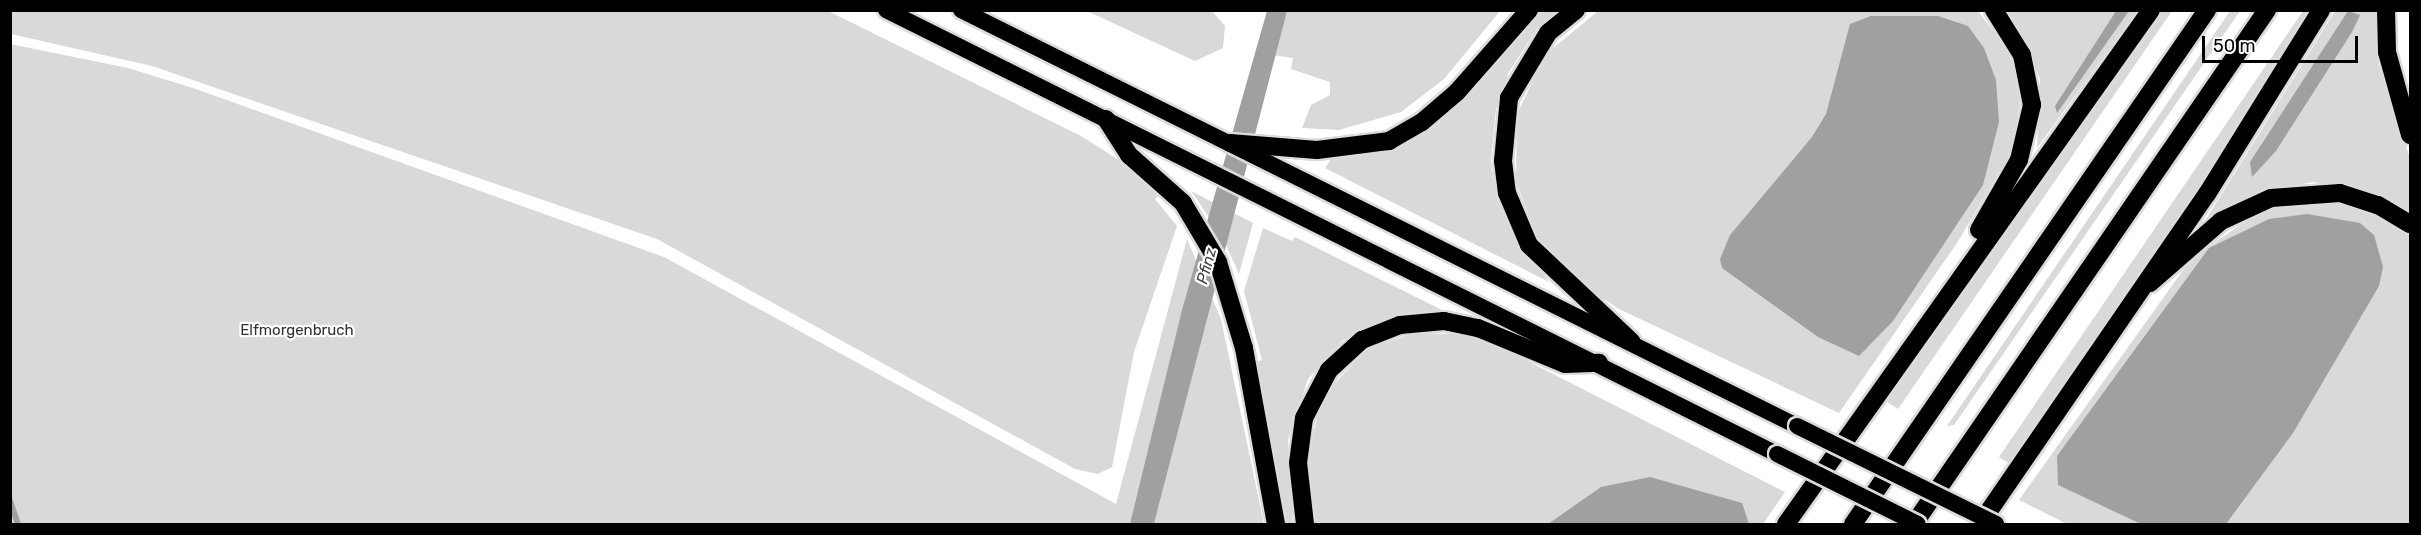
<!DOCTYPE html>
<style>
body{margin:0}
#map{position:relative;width:2421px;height:535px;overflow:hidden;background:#fff;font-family:Rubik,sans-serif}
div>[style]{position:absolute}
.green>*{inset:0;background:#d9d9d9}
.water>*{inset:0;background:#a0a0a0}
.stream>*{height:6px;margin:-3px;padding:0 3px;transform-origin:3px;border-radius:3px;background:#a0a0a0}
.roads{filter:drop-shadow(2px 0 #dbdbdb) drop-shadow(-2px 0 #dbdbdb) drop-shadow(0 2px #dbdbdb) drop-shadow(0 -2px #dbdbdb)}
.trunk>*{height:16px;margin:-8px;padding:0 8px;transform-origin:8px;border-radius:8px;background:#000}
.motorway>*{height:18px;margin:-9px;padding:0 9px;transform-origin:9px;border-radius:9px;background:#000}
.bridges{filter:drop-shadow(2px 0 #dbdbdb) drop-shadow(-2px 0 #dbdbdb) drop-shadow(0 2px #dbdbdb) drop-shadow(0 -2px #dbdbdb)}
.trunk-bridge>*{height:16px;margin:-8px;padding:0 8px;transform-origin:8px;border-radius:8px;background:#000}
span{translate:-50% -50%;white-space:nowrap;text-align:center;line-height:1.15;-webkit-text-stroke:4.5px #fff;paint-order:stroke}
.park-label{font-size:15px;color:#303030}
.water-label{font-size:16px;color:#414141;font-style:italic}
.frame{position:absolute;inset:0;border:12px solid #000;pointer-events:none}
.scale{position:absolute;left:2202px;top:36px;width:156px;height:27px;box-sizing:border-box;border:3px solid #000;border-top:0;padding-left:8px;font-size:18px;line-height:21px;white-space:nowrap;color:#000;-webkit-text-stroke:4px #fff;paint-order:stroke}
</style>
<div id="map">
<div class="green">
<div style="clip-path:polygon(10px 11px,828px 11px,1081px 136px,1125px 164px,1159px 195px,1155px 199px,1177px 226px,1134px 352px,1112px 467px,1098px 474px,1075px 469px,657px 239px,152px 66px,11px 34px)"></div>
<div style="clip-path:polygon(1087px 11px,1212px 11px,1225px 26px,1223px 48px,1195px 61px)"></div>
<div style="clip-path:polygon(1287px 11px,1500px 11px,1444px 79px,1401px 112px,1339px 130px,1302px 128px,1311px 105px,1330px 95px,1330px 82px,1291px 69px,1293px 58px,1272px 55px)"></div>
<div style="clip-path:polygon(1542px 11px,1557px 11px,1538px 27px,1509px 72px,1496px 109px,1491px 161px,1497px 198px,1512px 232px,1549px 282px,1325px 168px,1331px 159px,1388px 151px,1439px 123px)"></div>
<div style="clip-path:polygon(1598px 11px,1978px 11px,2005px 46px,2017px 74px,2020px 105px,2009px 155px,1957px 243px,1839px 413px,1619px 309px,1578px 282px,1537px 236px,1516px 182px,1517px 114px,1546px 54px)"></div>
<div style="clip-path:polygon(2007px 11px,2137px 11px,2037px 148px,2040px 79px,2025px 39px)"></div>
<div style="clip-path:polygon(2161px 11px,2172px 11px,1898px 409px,1881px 398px)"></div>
<div style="clip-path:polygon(2230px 11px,2240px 11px,1954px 425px,1947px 426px)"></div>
<div style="clip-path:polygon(2303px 11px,2309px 11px,2204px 181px,2012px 465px,1999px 457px)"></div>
<div style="clip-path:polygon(2335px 11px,2375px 11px,2378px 64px,2410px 158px,2410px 212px,2370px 191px,2313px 182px,2254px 194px,2205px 221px)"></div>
<div style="clip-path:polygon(10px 44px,128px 68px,196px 89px,664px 257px,1116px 504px,1187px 239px,1221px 319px,1264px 524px,11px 524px)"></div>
<div style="clip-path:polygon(1191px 191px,1253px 223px,1239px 274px,1222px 236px)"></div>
<div style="clip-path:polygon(2333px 202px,2376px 215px,2410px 235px,2410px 524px,2067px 524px,2019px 500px,2191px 259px,2256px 214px,2292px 203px)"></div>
<div style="clip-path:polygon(1263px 228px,1292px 241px,1295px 237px,1446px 312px,1399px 315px,1362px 328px,1342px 341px,1308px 379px,1288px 440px,1293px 524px,1286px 524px,1256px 362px,1262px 360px,1244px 291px)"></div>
<div style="clip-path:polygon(1414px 333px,1459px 334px,1500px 347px,1785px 492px,1763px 524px,1314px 524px,1307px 460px,1322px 397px,1367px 349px)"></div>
</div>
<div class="water">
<div style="clip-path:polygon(1267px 11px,1287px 11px,1158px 508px,1154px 524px,1130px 524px,1182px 310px)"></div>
<div style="clip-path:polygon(2116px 11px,2129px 11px,2057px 113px,2055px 106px)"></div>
<div style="clip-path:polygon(2348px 11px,2360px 15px,2352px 32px,2276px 151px,2252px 177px,2250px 162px)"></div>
<div style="clip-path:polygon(1871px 16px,1938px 16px,1968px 26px,1984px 48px,1996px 80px,1999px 122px,1983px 185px,1893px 321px,1859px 356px,1818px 337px,1722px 268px,1720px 259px,1730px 235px,1812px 137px,1826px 114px,1850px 24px)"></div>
<div style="clip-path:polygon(2307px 214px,2360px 223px,2374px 235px,2383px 267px,2379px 286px,2293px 433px,2226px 524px,2141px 524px,2058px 485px,2057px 456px,2209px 248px,2269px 219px)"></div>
<div style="clip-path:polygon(1650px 477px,1742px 503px,1749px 524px,1548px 524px,1601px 487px)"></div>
</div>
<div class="stream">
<div style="left:10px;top:501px;width:24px;rotate:71deg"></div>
</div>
<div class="roads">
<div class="trunk">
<div style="left:886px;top:10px;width:995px;rotate:26.49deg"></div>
<div style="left:961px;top:10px;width:934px;rotate:26.46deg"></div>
</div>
<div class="motorway">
<div style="left:1576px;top:10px;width:36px;rotate:141deg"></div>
<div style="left:1548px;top:33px;width:76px;rotate:121deg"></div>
<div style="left:1509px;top:98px;width:63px;rotate:95.4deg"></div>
<div style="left:1503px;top:161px;width:32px;rotate:83deg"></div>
<div style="left:1507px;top:193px;width:56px;rotate:67.1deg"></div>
<div style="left:1529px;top:245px;width:141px;rotate:43.3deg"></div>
<div style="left:2386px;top:10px;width:42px;rotate:88.6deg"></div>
<div style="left:2387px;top:52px;width:86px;rotate:74.5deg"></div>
<div style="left:1106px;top:119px;width:43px;rotate:57.4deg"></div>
<div style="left:1129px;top:155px;width:72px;rotate:41.6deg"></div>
<div style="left:1183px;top:203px;width:69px;rotate:59.3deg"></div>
<div style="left:1218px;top:262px;width:90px;rotate:73.2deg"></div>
<div style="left:1244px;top:348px;width:179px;rotate:79.7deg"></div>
<div style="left:1230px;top:143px;width:87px;rotate:4.6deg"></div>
<div style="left:1317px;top:150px;width:73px;rotate:-7.1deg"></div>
<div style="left:1389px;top:141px;width:38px;rotate:-30deg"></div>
<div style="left:1422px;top:122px;width:46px;rotate:-40.6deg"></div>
<div style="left:1457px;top:92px;width:109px;rotate:-48.7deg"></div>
<div style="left:1979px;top:230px;width:81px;rotate:-60.3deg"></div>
<div style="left:2019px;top:160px;width:57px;rotate:-76.7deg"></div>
<div style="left:2032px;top:105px;width:51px;rotate:-101.3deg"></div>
<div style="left:2022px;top:55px;width:53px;rotate:-121.9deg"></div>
<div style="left:2150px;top:283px;width:94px;rotate:-41.1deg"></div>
<div style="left:2221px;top:221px;width:55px;rotate:-24.7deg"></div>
<div style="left:2271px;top:198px;width:69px;rotate:-4.1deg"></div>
<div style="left:2340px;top:193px;width:40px;rotate:18deg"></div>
<div style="left:2378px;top:205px;width:37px;rotate:31deg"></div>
<div style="left:1305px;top:524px;width:61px;rotate:-96.5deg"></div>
<div style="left:1298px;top:463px;width:45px;rotate:-82.4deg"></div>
<div style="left:1304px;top:418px;width:54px;rotate:-62.5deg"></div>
<div style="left:1329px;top:370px;width:45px;rotate:-42.3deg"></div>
<div style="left:1362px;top:340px;width:41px;rotate:-21.5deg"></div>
<div style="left:1400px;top:325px;width:44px;rotate:-5.2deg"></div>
<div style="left:1444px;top:321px;width:35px;rotate:12deg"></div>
<div style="left:1478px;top:328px;width:94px;rotate:22.5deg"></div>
<div style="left:1565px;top:364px;width:34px;rotate:-2deg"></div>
<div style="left:1786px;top:524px;width:630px;rotate:-54.62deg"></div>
<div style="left:1853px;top:524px;width:624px;rotate:-55.44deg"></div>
<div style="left:1914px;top:524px;width:624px;rotate:-55.52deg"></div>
<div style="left:1980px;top:524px;width:401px;rotate:-55.5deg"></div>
<div style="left:2207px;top:194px;width:216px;rotate:-58.2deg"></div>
</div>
</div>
<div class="bridges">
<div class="trunk-bridge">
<div style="left:1797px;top:426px;width:222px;rotate:26.2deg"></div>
<div style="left:1777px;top:454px;width:157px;rotate:26.4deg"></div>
</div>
</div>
<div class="park-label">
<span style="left:297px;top:331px">Elfmorgenbruch</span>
</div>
<div class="water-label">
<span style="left:1207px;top:266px;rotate:-75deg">Pfinz</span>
</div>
<div class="frame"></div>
<div class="scale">50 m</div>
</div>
